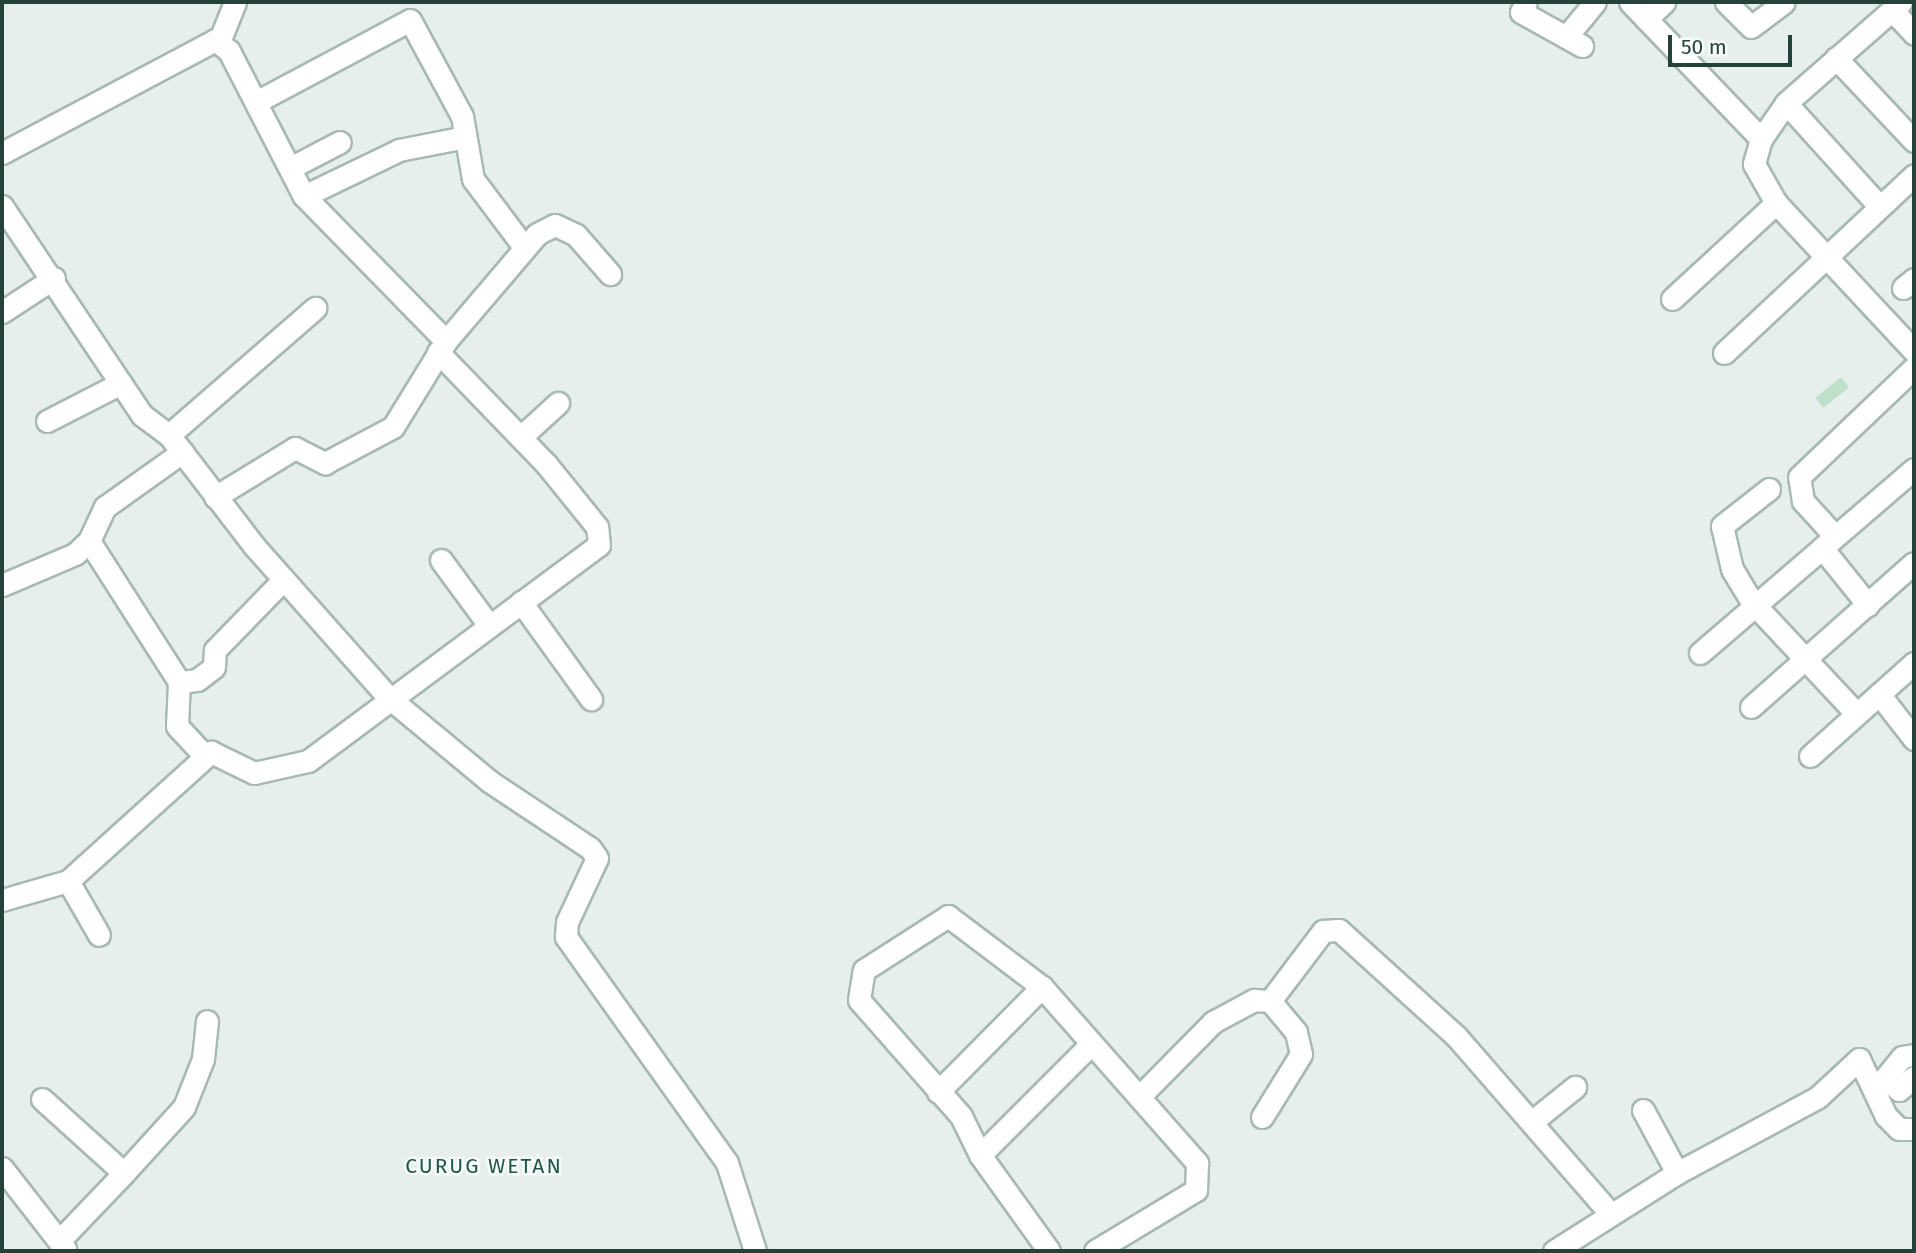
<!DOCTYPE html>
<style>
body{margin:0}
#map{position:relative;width:1916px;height:1253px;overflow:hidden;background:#e6efeb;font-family:"Fira Sans",sans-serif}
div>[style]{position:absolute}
.green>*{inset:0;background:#bfe0c8;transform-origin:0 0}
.roads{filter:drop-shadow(2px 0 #a8b8b2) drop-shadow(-2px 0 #a8b8b2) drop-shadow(0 2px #a8b8b2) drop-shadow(0 -2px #a8b8b2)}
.minor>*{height:21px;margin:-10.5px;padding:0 10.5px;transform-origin:10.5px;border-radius:10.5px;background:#fff}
span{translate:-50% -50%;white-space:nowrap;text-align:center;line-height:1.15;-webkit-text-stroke:5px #f7fbf9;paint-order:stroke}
.quarter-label{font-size:21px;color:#1f5548;letter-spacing:2px}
.frame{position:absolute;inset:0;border:4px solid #24423a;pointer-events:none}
.scale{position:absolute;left:1668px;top:35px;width:124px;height:32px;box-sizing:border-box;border:4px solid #24423a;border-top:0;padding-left:9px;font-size:21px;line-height:24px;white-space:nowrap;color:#24423a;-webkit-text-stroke:5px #f7fbf9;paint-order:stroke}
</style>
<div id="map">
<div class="green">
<div style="left:1841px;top:377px;width:13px;height:33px;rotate:51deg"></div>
</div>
<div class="roads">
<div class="minor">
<div style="left:1526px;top:2px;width:11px;rotate:117deg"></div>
<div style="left:1521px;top:12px;width:70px;rotate:29.1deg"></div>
<div style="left:1630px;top:2px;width:190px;rotate:46.3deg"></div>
<div style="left:1761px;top:139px;width:26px;rotate:106deg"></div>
<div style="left:1754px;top:164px;width:45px;rotate:60.6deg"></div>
<div style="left:1776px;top:203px;width:202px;rotate:47deg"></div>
<div style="left:1726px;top:2px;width:35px;rotate:45deg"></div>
<div style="left:1751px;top:27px;width:41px;rotate:-37.1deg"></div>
<div style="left:1892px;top:10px;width:33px;rotate:47deg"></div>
<div style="left:1646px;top:19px;width:25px;rotate:-43deg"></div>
<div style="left:1566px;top:37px;width:45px;rotate:-50.4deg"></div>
<div style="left:219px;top:42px;width:43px;rotate:-68.2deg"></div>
<div style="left:1836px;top:58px;width:114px;rotate:46.8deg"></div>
<div style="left:256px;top:102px;width:174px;rotate:-28deg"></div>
<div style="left:410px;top:20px;width:109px;rotate:61.6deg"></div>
<div style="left:462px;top:116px;width:64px;rotate:80.1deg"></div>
<div style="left:473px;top:179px;width:85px;rotate:53.1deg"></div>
<div style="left:1786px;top:103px;width:139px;rotate:47.9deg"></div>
<div style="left:1761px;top:139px;width:44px;rotate:-55.2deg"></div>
<div style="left:1786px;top:103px;width:153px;rotate:-41.3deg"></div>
<div style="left:2px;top:153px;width:241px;rotate:-27.9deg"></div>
<div style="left:215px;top:40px;width:18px;rotate:38deg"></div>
<div style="left:229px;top:51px;width:163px;rotate:62.7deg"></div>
<div style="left:304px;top:196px;width:203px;rotate:45.6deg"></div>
<div style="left:290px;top:168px;width:56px;rotate:-27.5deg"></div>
<div style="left:304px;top:196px;width:106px;rotate:-25.8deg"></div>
<div style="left:399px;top:150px;width:67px;rotate:-11.1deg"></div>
<div style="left:2px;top:206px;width:252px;rotate:56.2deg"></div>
<div style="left:142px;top:415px;width:34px;rotate:37deg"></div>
<div style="left:169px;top:435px;width:141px;rotate:52.5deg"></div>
<div style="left:255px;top:547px;width:200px;rotate:48.4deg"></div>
<div style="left:388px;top:697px;width:131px;rotate:39.7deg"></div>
<div style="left:489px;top:781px;width:121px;rotate:33.6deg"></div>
<div style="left:590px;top:848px;width:12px;rotate:55deg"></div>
<div style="left:597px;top:858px;width:71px;rotate:115.1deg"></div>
<div style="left:567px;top:922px;width:15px;rotate:94deg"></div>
<div style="left:566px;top:937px;width:277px;rotate:54.5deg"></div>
<div style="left:727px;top:1163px;width:92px;rotate:72.3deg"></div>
<div style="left:1903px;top:288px;width:14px;rotate:-39deg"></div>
<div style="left:1672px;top:299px;width:142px;rotate:-42.7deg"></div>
<div style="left:2px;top:312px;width:62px;rotate:-33.2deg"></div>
<div style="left:1724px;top:353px;width:260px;rotate:-43.1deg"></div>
<div style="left:47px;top:421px;width:83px;rotate:-27.2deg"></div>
<div style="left:169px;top:435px;width:194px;rotate:-41deg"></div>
<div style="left:522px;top:436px;width:49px;rotate:-42.5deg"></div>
<div style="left:1769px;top:489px;width:60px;rotate:141.8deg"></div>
<div style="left:1722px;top:526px;width:44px;rotate:76.9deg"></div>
<div style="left:1732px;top:569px;width:39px;rotate:59deg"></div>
<div style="left:1752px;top:602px;width:152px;rotate:46.9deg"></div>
<div style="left:215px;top:497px;width:94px;rotate:-31.5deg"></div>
<div style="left:295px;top:448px;width:34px;rotate:27deg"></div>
<div style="left:325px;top:463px;width:77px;rotate:-27.9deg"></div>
<div style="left:393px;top:427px;width:101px;rotate:-58.4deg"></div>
<div style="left:446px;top:341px;width:140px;rotate:-49.6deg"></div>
<div style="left:537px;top:234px;width:20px;rotate:-27deg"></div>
<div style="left:555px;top:225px;width:23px;rotate:25deg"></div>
<div style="left:576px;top:235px;width:52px;rotate:48.9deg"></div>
<div style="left:1833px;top:534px;width:45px;rotate:-132.3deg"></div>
<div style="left:1803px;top:501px;width:24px;rotate:-99deg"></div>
<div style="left:1799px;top:477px;width:158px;rotate:-43.5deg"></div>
<div style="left:89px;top:541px;width:167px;rotate:57.4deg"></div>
<div style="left:179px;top:682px;width:44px;rotate:92.6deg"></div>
<div style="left:177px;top:726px;width:40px;rotate:47deg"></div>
<div style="left:441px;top:560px;width:79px;rotate:53.7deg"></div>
<div style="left:2px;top:585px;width:79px;rotate:-23deg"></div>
<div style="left:75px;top:554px;width:19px;rotate:-43deg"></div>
<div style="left:89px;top:541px;width:38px;rotate:-65deg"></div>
<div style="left:105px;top:507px;width:95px;rotate:-35.5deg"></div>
<div style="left:521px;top:602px;width:120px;rotate:54.2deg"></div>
<div style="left:1868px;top:605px;width:73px;rotate:-128.9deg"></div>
<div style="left:1822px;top:548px;width:121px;rotate:-40.7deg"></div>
<div style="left:1700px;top:653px;width:161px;rotate:-40.7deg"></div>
<div style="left:179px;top:682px;width:18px;rotate:-6deg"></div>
<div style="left:197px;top:680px;width:21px;rotate:-37deg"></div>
<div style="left:214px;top:667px;width:17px;rotate:-87deg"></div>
<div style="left:215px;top:650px;width:98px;rotate:-45.8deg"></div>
<div style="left:1879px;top:694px;width:57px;rotate:52.1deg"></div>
<div style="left:1751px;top:707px;width:217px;rotate:-41.5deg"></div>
<div style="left:1810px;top:756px;width:140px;rotate:-41.8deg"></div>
<div style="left:68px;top:881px;width:62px;rotate:60.1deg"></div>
<div style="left:2px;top:900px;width:69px;rotate:-16.1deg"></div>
<div style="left:68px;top:881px;width:193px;rotate:-42.1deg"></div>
<div style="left:211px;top:752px;width:48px;rotate:26deg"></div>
<div style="left:254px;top:773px;width:55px;rotate:-12.5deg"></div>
<div style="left:308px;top:761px;width:362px;rotate:-36.6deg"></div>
<div style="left:599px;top:545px;width:18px;rotate:-96deg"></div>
<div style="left:597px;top:527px;width:80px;rotate:-128.9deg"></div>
<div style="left:547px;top:465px;width:157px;rotate:-134deg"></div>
<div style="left:1914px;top:1055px;width:12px;rotate:171deg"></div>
<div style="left:1902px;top:1057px;width:27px;rotate:129deg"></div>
<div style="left:1885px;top:1078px;width:18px;rotate:41deg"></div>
<div style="left:1899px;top:1090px;width:20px;rotate:-41deg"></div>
<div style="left:938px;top:1092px;width:148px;rotate:-45.3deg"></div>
<div style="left:1142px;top:1094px;width:101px;rotate:-45.4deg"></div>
<div style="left:1213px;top:1022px;width:47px;rotate:-28.2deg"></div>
<div style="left:1254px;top:1000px;width:16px;rotate:4deg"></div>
<div style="left:1270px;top:1001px;width:88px;rotate:-52.9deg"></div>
<div style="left:1323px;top:931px;width:16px;rotate:-4deg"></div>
<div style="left:1339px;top:930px;width:158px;rotate:42.2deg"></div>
<div style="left:1456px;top:1036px;width:236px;rotate:49deg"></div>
<div style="left:42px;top:1099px;width:110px;rotate:42.1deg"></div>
<div style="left:124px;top:1173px;width:91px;rotate:133.7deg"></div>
<div style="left:1643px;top:1110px;width:72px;rotate:61.6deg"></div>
<div style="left:1262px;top:1117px;width:74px;rotate:-58.2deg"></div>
<div style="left:1301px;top:1054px;width:23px;rotate:-103deg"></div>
<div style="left:1296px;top:1032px;width:40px;rotate:-130deg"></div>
<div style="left:1534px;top:1120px;width:53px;rotate:-38.8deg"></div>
<div style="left:980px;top:1155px;width:157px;rotate:-45deg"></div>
<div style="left:2px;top:1168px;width:103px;rotate:52.1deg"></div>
<div style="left:124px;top:1173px;width:89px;rotate:-47.7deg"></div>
<div style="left:184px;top:1107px;width:52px;rotate:-68.4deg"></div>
<div style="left:203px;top:1059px;width:38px;rotate:-84deg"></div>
<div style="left:1049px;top:1251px;width:118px;rotate:-125.7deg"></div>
<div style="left:980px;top:1155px;width:43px;rotate:-116deg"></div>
<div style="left:961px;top:1116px;width:154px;rotate:-131.3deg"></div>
<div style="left:859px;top:1000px;width:30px;rotate:-81deg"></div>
<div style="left:864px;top:970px;width:100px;rotate:-32.7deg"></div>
<div style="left:948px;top:916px;width:118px;rotate:37.1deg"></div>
<div style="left:1042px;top:987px;width:235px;rotate:48.6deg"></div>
<div style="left:1197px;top:1163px;width:27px;rotate:92deg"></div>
<div style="left:1196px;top:1190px;width:118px;rotate:148.9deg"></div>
<div style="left:1554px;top:1251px;width:146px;rotate:-32.4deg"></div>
<div style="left:1677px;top:1173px;width:160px;rotate:-28.3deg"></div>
<div style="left:1818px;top:1097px;width:56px;rotate:-42.8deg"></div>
<div style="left:1859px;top:1059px;width:63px;rotate:64.7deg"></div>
<div style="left:1886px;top:1116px;width:18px;rotate:45deg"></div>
<div style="left:1899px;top:1129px;width:15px"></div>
</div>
</div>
<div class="quarter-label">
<span style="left:484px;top:1166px">CURUG WETAN</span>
</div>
<div class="frame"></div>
<div class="scale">50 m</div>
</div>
